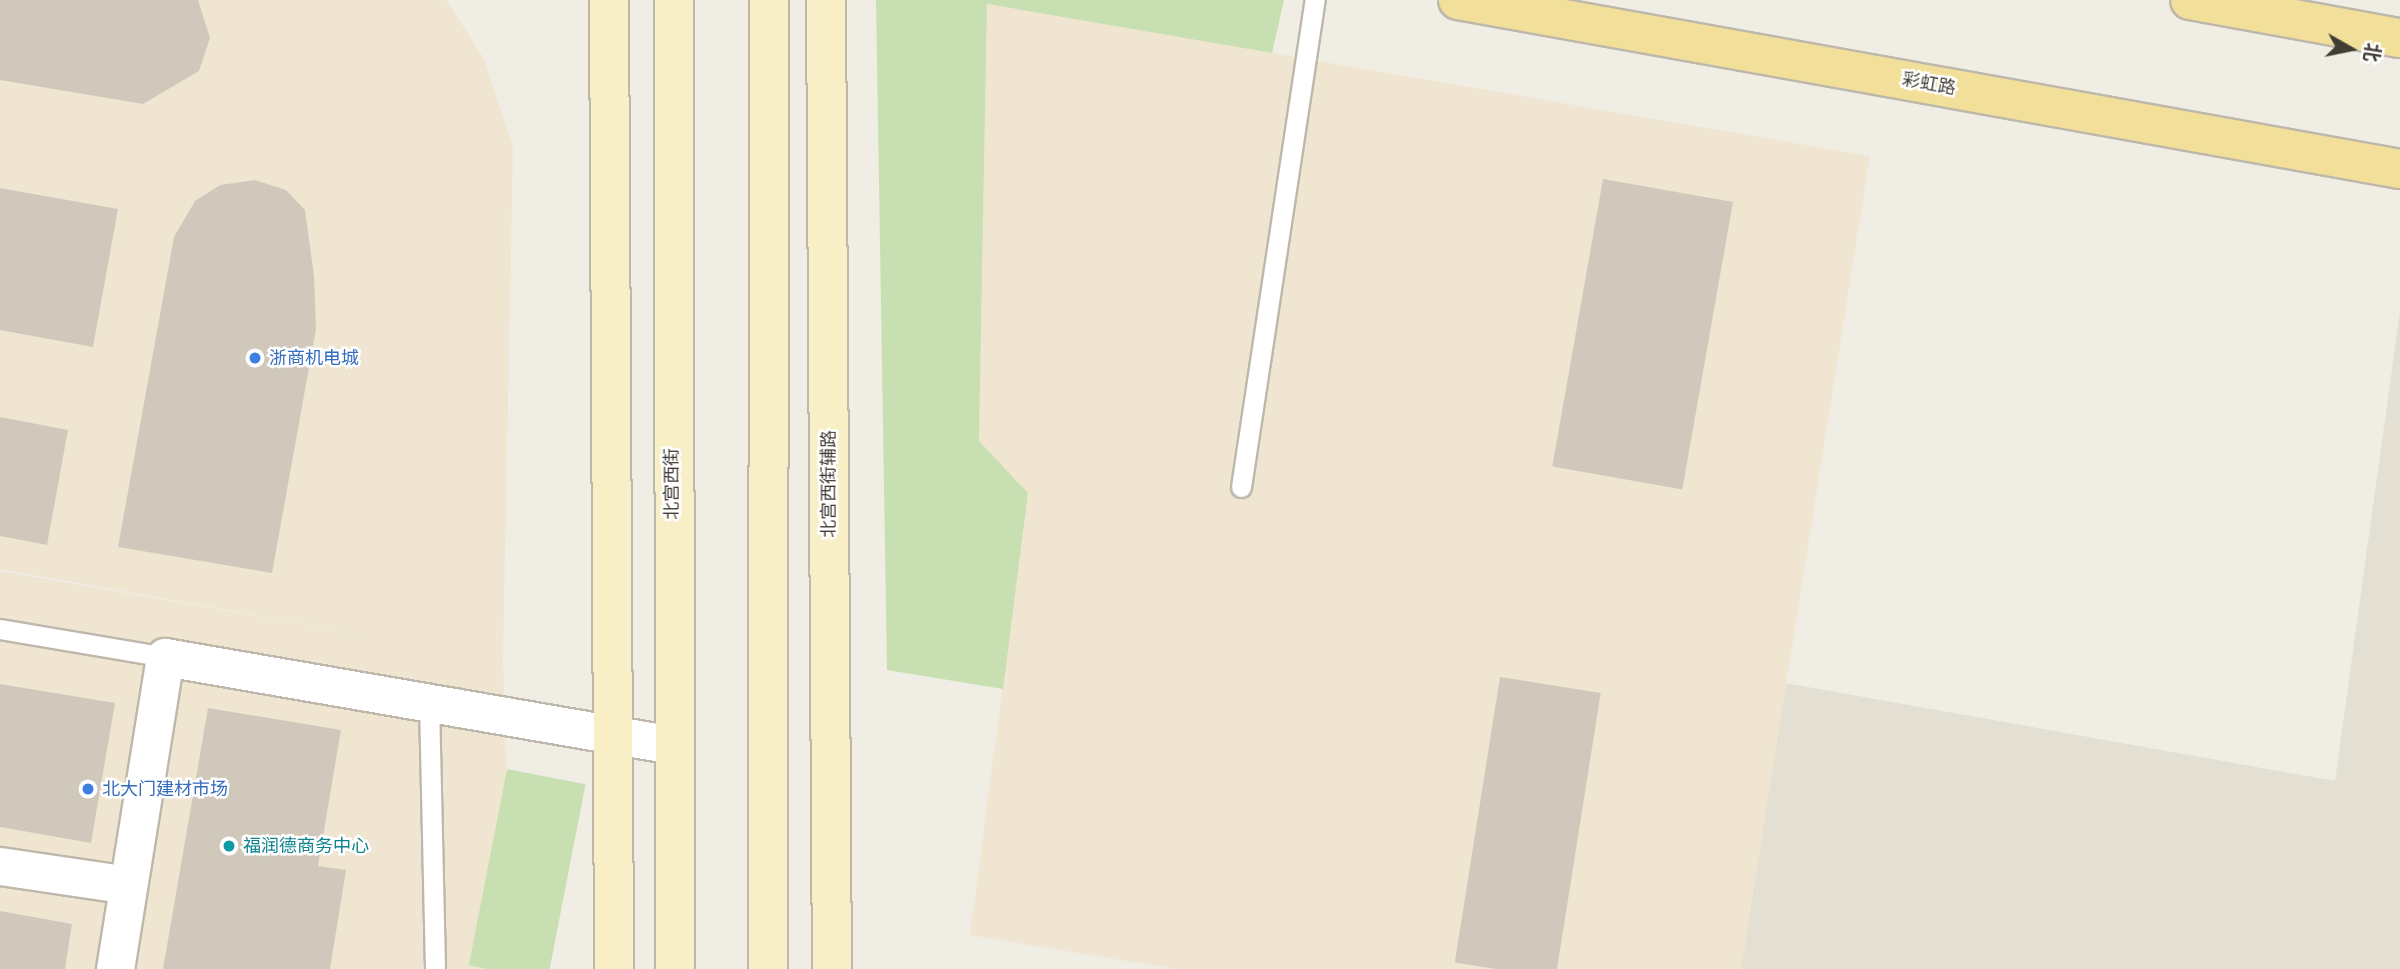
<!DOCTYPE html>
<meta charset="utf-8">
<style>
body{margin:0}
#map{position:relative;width:2400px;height:969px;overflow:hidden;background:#f0ede4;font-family:"Fira Sans","Noto Sans SC",sans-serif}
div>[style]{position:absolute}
.residential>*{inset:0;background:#e3dfd3}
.commercial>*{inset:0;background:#f0e5d1}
.green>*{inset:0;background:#c8e0b1;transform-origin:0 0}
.building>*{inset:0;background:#d0c9bb;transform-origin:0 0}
.roads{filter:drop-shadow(2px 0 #bdb8ab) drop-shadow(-2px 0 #bdb8ab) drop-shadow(0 2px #bdb8ab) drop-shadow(0 -2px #bdb8ab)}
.lane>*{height:19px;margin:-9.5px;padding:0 9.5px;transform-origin:9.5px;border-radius:9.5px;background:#fff}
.street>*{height:37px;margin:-18.5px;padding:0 18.5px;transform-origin:18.5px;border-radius:18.5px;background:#fff}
.secondary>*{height:38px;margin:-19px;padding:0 19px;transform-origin:19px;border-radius:19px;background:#f8efc6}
.primary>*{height:38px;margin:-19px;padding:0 19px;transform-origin:19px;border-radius:19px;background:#f2df9a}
.dots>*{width:19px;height:19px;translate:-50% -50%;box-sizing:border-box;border:4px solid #fff;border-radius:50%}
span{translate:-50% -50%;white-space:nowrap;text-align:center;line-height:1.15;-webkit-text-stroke:5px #fff;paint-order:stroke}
.street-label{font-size:18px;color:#413d35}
.shop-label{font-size:18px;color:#366cbe}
.left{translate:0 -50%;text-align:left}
.culture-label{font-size:18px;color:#0d838f}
.north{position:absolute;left:2316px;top:14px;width:70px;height:70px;-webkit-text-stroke:5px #fff;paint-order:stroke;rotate:99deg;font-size:19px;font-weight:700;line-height:28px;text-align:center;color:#413d35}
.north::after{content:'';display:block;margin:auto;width:24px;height:32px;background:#413d35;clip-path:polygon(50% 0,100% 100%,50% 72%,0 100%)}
</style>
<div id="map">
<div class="residential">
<div style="clip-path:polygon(2400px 311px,2400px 969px,1741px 969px,1785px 683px,2335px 781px)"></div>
</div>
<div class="commercial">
<div style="clip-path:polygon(0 0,446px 0,483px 57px,513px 147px,503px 659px,512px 969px,0 969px,0 571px,395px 640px,0 569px)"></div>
<div style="clip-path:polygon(987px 4px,1870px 156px,1741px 969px,1175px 969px,970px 935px,1028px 493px,979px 442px)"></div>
</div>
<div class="green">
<div style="clip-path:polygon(876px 0,1284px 0,1272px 53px,987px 4px,979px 441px,1028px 493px,1003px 689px,887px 670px)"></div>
<div style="left:507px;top:769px;width:80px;height:200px;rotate:11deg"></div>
</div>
<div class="building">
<div style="clip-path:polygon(0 0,198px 0,210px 38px,199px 71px,143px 104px,0 80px)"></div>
<div style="left:1603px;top:179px;width:132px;height:292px;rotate:10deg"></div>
<div style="clip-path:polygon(255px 180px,286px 190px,305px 210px,314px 276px,316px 329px,272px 573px,118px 547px,174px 237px,195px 201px,220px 185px)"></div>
<div style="clip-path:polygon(0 188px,118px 209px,93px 347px,0 330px)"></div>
<div style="clip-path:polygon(0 417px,68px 430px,47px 545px,0 536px)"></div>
<div style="left:1500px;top:677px;width:102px;height:289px;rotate:9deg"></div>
<div style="clip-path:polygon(0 684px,115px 703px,91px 843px,0 827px)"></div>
<div style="clip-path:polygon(208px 708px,341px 730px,318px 866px,346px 870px,330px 969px,163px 969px)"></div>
<div style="clip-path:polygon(0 911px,72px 924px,65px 969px,0 969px)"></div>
</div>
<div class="roads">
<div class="lane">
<div style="left:1241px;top:487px;width:493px;rotate:-81.4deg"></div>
<div style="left:0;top:629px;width:167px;rotate:9.6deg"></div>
<div style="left:429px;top:703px;width:266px;rotate:88.7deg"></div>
</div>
<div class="street">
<div style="left:0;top:866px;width:129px;rotate:8.4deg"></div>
<div style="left:115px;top:969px;width:316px;rotate:-80.9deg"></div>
<div style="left:165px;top:657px;width:516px;rotate:9.83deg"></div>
</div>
<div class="secondary">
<div style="left:609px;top:0;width:969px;rotate:89.7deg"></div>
<div style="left:674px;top:0;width:969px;rotate:89.94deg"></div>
<div style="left:826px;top:0;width:969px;rotate:89.65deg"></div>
<div style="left:768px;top:969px;width:969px;rotate:-89.94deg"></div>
</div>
<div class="primary">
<div style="left:1458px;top:0;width:957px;rotate:10.17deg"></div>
<div style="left:2190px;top:0;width:213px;rotate:10.3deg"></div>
</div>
</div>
<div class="dots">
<div style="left:255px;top:358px;background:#3f7fe0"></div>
<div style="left:88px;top:789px;background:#3f7fe0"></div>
<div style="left:229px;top:846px;background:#0f9aa8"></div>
</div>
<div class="street-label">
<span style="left:1929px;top:84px;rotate:10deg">彩虹路</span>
<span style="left:672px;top:484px;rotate:-90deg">北宫西街</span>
<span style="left:829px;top:484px;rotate:-90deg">北宫西街辅路</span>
</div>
<div class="shop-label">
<span class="left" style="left:269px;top:358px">浙商机电城</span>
<span class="left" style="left:102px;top:789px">北大门建材市场</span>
</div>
<div class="culture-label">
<span class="left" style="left:243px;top:846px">福润德商务中心</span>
</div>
<div class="north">北</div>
</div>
